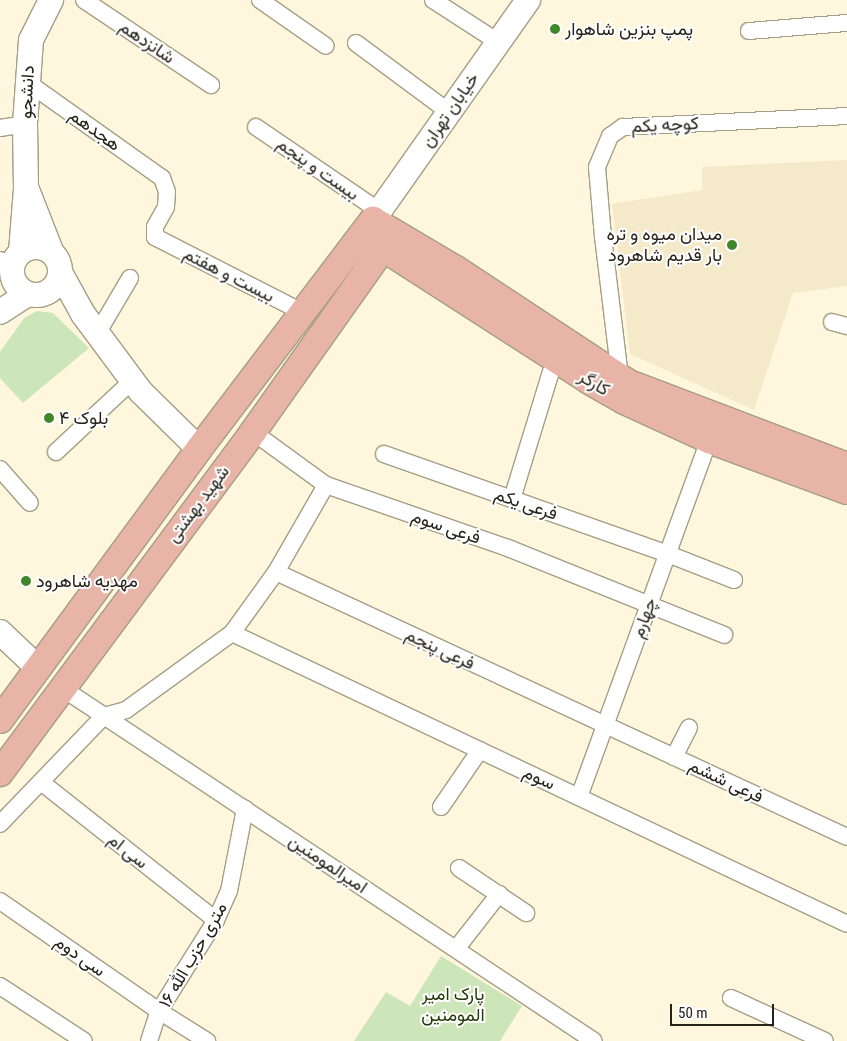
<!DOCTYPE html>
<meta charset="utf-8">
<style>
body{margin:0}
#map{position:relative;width:847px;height:1041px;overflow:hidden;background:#fff7dd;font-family:"Roboto Condensed",Vazirmatn,sans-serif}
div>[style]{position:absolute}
.built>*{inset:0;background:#f4e9c8}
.green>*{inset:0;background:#cce5b9}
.roads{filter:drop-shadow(1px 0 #a59e86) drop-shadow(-1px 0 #a59e86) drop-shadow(0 1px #a59e86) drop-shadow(0 -1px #a59e86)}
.street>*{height:16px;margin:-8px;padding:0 8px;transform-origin:8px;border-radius:8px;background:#fff}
.secondary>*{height:24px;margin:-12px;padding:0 12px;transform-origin:12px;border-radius:12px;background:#fff}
.secondary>.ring{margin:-12px;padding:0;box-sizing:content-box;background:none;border:24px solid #fff;border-radius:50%}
.primary>*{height:26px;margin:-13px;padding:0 13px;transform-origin:13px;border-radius:13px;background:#e7b4a7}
.dots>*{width:14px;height:14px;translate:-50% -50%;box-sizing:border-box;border:2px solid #fff;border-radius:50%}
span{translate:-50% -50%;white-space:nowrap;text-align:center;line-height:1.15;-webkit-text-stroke:4px #fff;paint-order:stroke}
.poi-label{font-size:18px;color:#252218}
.left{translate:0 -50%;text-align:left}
.right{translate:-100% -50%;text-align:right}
.street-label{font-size:18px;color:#252218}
.park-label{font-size:18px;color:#233a08}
.scale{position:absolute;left:670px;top:1004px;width:104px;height:22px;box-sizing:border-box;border:2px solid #252218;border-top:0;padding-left:6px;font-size:15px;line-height:18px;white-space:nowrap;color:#252218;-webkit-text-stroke:4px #fff;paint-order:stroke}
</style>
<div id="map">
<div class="built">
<div style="clip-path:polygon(847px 160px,847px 286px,793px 293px,754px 410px,630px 354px,612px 204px,702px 190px,702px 167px)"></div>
</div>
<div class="green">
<div style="clip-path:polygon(37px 311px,53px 313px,89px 348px,23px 403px,0 378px,0 352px,24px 318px)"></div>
<div style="clip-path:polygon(441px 956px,522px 1006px,500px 1041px,354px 1041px,386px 992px,410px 1006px)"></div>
</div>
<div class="roads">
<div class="street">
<div style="left:84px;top:0;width:153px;rotate:33.8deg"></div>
<div style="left:260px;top:0;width:80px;rotate:34.9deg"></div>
<div style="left:433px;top:0;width:77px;rotate:32.9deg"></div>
<div style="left:749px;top:31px;width:98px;rotate:-4.7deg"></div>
<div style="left:356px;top:43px;width:116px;rotate:36.6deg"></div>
<div style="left:27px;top:82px;width:166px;rotate:35.4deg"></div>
<div style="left:162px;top:178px;width:15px;rotate:70deg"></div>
<div style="left:167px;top:192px;width:15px;rotate:94deg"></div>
<div style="left:166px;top:207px;width:23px;rotate:119deg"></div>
<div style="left:155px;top:227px;width:10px;rotate:90deg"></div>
<div style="left:155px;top:237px;width:165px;rotate:27deg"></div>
<div style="left:256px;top:127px;width:149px;rotate:34.3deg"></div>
<div style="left:0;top:128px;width:25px;rotate:-9deg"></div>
<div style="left:0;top:260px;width:13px;rotate:27deg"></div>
<div style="left:832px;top:322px;width:16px;rotate:15deg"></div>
<div style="left:97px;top:334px;width:65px;rotate:-59.5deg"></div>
<div style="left:620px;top:377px;width:141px;rotate:-96.9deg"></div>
<div style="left:603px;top:237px;width:70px;rotate:-94.9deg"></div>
<div style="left:597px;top:167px;width:34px;rotate:-67deg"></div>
<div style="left:610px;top:136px;width:16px;rotate:-35deg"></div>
<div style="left:623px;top:127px;width:224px;rotate:-2.8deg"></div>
<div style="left:253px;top:432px;width:90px;rotate:36deg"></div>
<div style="left:326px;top:485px;width:193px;rotate:19.1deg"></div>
<div style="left:508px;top:548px;width:233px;rotate:21.9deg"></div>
<div style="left:56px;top:452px;width:104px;rotate:-43.1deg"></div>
<div style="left:384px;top:454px;width:301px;rotate:19.4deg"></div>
<div style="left:668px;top:554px;width:71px;rotate:21.5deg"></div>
<div style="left:0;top:469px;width:45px;rotate:48.6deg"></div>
<div style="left:512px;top:499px;width:147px;rotate:-73deg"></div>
<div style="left:276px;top:572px;width:629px;rotate:24.9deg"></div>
<div style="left:232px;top:633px;width:680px;rotate:25.32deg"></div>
<div style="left:62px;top:688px;width:638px;rotate:33.57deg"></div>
<div style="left:674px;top:757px;width:33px;rotate:-63deg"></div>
<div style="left:41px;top:782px;width:223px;rotate:38.3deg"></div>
<div style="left:579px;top:797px;width:380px;rotate:-70deg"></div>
<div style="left:441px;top:807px;width:69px;rotate:-55.6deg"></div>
<div style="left:0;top:824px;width:150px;rotate:-46.1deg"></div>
<div style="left:104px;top:716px;width:23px;rotate:-15deg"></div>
<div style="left:126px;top:710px;width:131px;rotate:-36deg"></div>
<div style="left:232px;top:633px;width:75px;rotate:-54.2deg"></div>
<div style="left:276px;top:572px;width:100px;rotate:-60.1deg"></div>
<div style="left:459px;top:868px;width:81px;rotate:33.9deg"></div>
<div style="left:0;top:901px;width:193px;rotate:34.7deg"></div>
<div style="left:159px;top:1011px;width:57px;rotate:32deg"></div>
<div style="left:456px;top:949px;width:70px;rotate:-52deg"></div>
<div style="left:0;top:986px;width:100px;rotate:33.2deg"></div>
<div style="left:731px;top:998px;width:103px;rotate:24.6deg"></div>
<div style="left:149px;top:1041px;width:32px;rotate:-72deg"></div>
<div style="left:159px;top:1011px;width:107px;rotate:-57.9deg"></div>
<div style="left:216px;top:920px;width:32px;rotate:-66deg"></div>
<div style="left:229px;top:891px;width:84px;rotate:-79deg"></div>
</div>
<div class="secondary">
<div style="left:28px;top:192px;width:63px;rotate:68.7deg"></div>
<div style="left:373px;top:220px;width:269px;rotate:-54.8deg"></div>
<div class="ring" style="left:12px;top:247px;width:24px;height:24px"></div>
<div style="left:21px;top:252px;width:64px;rotate:-85.5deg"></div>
<div style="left:26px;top:188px;width:64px;rotate:-90.9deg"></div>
<div style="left:25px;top:124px;width:84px;rotate:-85.9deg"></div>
<div style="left:31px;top:40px;width:45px;rotate:-63.4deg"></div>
<div style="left:61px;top:274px;width:46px;rotate:61.2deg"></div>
<div style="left:83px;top:314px;width:97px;rotate:53.4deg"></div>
<div style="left:141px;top:392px;width:81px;rotate:44.5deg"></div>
<div style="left:0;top:312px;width:33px;rotate:-33deg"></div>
<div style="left:0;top:632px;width:52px;rotate:43.5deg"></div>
</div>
<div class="primary">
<div style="left:369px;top:239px;width:262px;rotate:32.8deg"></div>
<div style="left:589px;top:381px;width:40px;rotate:29.7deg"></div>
<div style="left:624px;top:401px;width:94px;rotate:24.6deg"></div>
<div style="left:709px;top:440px;width:147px;rotate:20.3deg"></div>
<div style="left:0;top:720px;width:336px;rotate:-53.7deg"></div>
<div style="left:199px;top:449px;width:288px;rotate:-52.8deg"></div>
<div style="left:373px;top:220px;width:96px;rotate:30.6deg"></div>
<div style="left:456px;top:269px;width:207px;rotate:33.4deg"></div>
<div style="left:629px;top:383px;width:233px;rotate:20.8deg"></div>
<div style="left:0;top:773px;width:425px;rotate:-53.4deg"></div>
<div style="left:253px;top:432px;width:244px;rotate:-54.7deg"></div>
</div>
</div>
<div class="dots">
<div style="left:555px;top:29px;background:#42862a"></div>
<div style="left:732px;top:245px;background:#42862a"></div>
<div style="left:49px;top:418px;background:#42862a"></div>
<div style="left:26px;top:581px;background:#42862a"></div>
</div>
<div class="poi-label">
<span class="left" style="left:565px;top:29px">پمپ بنزین شاهوار</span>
<span class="right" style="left:722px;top:245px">میدان میوه و تره<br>بار قدیم شاهرود</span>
<span class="left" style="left:59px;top:418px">بلوک ۴</span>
<span class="left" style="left:36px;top:581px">مهدیه شاهرود</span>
</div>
<div class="street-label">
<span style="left:147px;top:42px;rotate:34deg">شانزدهم</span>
<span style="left:27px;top:92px;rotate:-87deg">دانشجو</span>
<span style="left:450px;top:110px;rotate:-55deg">خیابان تهران</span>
<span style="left:665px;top:125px;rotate:-3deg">کوچه یکم</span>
<span style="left:95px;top:130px;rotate:36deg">هجدهم</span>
<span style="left:318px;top:169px;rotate:35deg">بیست و پنجم</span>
<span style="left:229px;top:275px;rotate:27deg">بیست و هفتم</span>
<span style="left:594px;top:383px;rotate:31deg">کارگر</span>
<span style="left:198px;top:504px;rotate:-53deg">شهید بهشتی</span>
<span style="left:526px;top:504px;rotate:19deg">فرعی یکم</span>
<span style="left:446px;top:527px;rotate:19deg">فرعی سوم</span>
<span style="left:644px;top:618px;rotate:-70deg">چهارم</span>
<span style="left:440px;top:649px;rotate:25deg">فرعی پنجم</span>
<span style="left:539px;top:778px;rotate:25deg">سوم</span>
<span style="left:726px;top:781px;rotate:25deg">فرعی ششم</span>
<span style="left:128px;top:851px;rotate:38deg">سی ام</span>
<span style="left:328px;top:864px;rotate:34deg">امیرالمومنین</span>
<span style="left:193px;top:955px;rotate:-60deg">۱۶ متری حزب الله</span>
<span style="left:80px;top:956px;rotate:35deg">سی دوم</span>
</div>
<div class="park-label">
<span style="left:453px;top:1005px">پارک امیر<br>المومنین</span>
</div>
<div class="scale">50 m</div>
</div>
